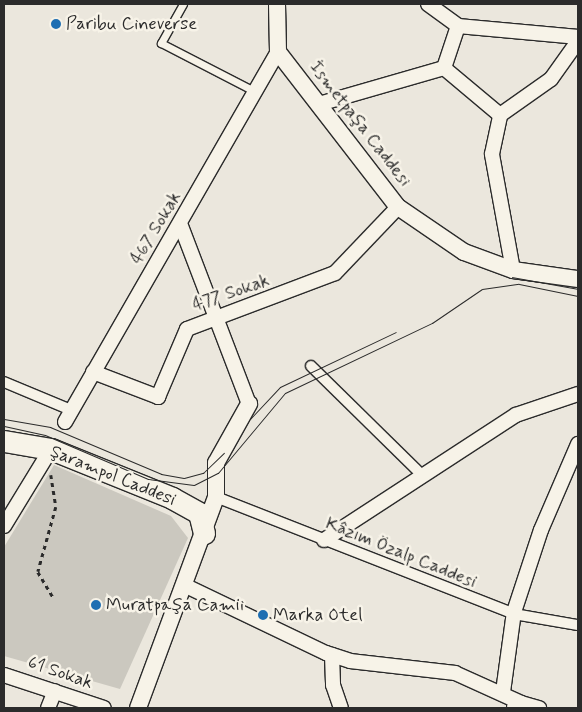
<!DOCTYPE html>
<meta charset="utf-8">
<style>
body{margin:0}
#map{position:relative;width:582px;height:712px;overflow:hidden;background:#ebe7dd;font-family:Mynerve,sans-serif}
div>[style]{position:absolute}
.green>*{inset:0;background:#cbc8bf}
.path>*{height:2.5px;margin-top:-1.25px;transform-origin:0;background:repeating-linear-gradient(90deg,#2b2b2b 0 4px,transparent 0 8px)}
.roads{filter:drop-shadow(1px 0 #2b2b2b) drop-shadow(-1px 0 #2b2b2b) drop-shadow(0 1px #2b2b2b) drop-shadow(0 -1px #2b2b2b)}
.service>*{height:7px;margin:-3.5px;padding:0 3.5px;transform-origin:3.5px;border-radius:3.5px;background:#f7f3e8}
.pedestrian>*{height:10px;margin:-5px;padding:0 5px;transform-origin:5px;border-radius:5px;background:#f7f3e8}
.minor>*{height:14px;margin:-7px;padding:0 7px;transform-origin:7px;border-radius:7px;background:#f7f3e8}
.tertiary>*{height:16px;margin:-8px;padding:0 8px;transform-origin:8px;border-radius:8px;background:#f7f3e8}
.primary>*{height:21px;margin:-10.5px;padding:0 10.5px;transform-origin:10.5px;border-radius:10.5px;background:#f7f3e8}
.tram>*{height:1px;margin:-0.5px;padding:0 0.5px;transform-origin:0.5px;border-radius:0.5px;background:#2b2b2b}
.dots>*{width:14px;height:14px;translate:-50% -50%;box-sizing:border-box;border:2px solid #f7f3e8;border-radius:50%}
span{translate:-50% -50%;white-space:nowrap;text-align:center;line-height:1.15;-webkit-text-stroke:5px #f7f3e8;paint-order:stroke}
.poi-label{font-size:18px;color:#2b2b2b}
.left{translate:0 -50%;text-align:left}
.street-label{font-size:18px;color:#2b2b2b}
.frame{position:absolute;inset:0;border:5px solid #2b2b2b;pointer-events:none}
</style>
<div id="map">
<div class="green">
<div style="clip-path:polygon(54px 465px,171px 516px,188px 538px,120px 689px,4px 656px,4px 547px)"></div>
</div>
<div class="path">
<div style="left:51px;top:475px;width:32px;rotate:81deg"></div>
<div style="left:56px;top:507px;width:67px;rotate:105.5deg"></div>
<div style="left:38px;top:572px;width:29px;rotate:59deg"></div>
</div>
<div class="roads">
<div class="service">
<div style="left:183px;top:4px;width:45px;rotate:119.4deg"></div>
<div style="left:161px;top:43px;width:105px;rotate:27.3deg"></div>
</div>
<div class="pedestrian">
<div style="left:311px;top:366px;width:157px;rotate:44.5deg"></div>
<div style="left:4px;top:382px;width:73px;rotate:22.7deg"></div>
<div style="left:216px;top:497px;width:320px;rotate:21.4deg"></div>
<div style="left:514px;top:614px;width:65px;rotate:9.8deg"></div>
</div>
<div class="minor">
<div style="left:428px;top:4px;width:37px;rotate:36deg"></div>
<div style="left:458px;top:26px;width:121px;rotate:5.2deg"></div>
<div style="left:444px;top:68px;width:73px;rotate:40deg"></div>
<div style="left:319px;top:104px;width:130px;rotate:-16.1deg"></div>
<div style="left:444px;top:68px;width:44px;rotate:-71.6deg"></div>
<div style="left:181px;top:226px;width:191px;rotate:69.1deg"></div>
<div style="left:513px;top:270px;width:118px;rotate:-100.3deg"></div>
<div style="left:492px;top:154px;width:40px;rotate:-78deg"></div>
<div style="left:500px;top:115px;width:62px;rotate:-35.2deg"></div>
<div style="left:551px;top:79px;width:47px;rotate:-54.6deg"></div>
<div style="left:93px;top:372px;width:70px;rotate:21deg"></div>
<div style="left:158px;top:397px;width:74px;rotate:-66.9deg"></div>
<div style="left:187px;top:329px;width:158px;rotate:-20.7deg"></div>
<div style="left:335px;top:273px;width:91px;rotate:-46.3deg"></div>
<div style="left:65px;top:422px;width:427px;rotate:-60.1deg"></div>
<div style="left:4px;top:526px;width:90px;rotate:-58.6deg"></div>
<div style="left:324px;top:540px;width:229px;rotate:-33.1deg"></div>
<div style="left:516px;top:415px;width:65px;rotate:-18.7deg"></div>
<div style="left:186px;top:586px;width:155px;rotate:25.6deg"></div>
<div style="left:326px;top:653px;width:25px;rotate:18deg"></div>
<div style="left:350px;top:661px;width:106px;rotate:6.5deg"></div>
<div style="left:455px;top:673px;width:72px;rotate:24.4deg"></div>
<div style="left:332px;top:655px;width:30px;rotate:88deg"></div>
<div style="left:333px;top:685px;width:24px;rotate:71deg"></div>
<div style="left:4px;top:675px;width:105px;rotate:18.3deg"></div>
<div style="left:503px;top:692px;width:81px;rotate:-82.2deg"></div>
<div style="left:514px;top:612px;width:86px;rotate:-71.8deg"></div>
<div style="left:541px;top:530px;width:94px;rotate:-66.7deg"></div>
<div style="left:514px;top:707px;width:8px;rotate:-30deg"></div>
<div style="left:521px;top:703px;width:19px;rotate:16deg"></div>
<div style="left:48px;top:708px;width:18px;rotate:-68deg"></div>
</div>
<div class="tertiary">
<div style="left:277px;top:4px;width:48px;rotate:88.8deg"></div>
<div style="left:278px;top:52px;width:196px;rotate:52.3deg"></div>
<div style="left:398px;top:207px;width:80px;rotate:34.3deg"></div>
<div style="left:464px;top:252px;width:52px;rotate:20.2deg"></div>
<div style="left:513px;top:270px;width:66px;rotate:7.9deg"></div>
<div style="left:138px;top:708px;width:225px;rotate:-69.7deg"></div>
<div style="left:216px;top:497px;width:34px;rotate:-90deg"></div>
<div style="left:216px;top:463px;width:68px;rotate:-60.8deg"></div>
</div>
<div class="primary">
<div style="left:4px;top:441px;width:48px;rotate:9.7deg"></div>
<div style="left:51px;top:449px;width:131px;rotate:22deg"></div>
<div style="left:172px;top:498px;width:31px;rotate:29deg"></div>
<div style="left:199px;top:513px;width:21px;rotate:76deg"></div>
</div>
</div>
<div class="tram">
<div style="left:512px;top:277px;width:67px;rotate:10.3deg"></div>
<div style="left:4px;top:419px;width:47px;rotate:9.9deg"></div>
<div style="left:50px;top:427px;width:121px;rotate:22.9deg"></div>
<div style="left:161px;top:474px;width:23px;rotate:10deg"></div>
<div style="left:184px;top:478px;width:20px;rotate:-15deg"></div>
<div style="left:203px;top:473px;width:29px;rotate:-44deg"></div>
<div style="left:250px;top:419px;width:44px;rotate:-46.8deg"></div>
<div style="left:280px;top:387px;width:128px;rotate:-25.4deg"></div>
<div style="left:4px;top:426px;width:42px;rotate:12.4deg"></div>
<div style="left:45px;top:435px;width:112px;rotate:23.1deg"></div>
<div style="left:148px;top:479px;width:46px;rotate:7.4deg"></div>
<div style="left:194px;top:485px;width:27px;rotate:-27deg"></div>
<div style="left:218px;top:473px;width:104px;rotate:-50.1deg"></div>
<div style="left:285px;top:393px;width:163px;rotate:-25.5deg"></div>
<div style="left:432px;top:323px;width:60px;rotate:-34.2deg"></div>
<div style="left:482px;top:289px;width:37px;rotate:-8deg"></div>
<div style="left:519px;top:284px;width:60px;rotate:11.5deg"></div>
</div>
<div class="dots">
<div style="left:56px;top:24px;background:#1f6fb2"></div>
<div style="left:96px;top:605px;background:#1f6fb2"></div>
<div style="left:263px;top:615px;background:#1f6fb2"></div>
</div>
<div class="poi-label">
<span class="left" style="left:66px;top:24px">Paribu Cineverse</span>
<span class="left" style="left:106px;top:605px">Muratpaşa Camii</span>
<span class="left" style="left:273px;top:615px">Marka Otel</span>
</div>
<div class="street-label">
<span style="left:360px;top:124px;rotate:52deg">İsmetpaşa Caddesi</span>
<span style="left:156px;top:228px;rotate:-59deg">467 Sokak</span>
<span style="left:231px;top:293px;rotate:-19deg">477 Sokak</span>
<span style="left:113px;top:476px;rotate:22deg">Şarampol Caddesi</span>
<span style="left:401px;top:553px;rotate:22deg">Kâzım Özalp Caddesi</span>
<span style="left:60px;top:673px;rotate:19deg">61 Sokak</span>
</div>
<div class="frame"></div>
</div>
